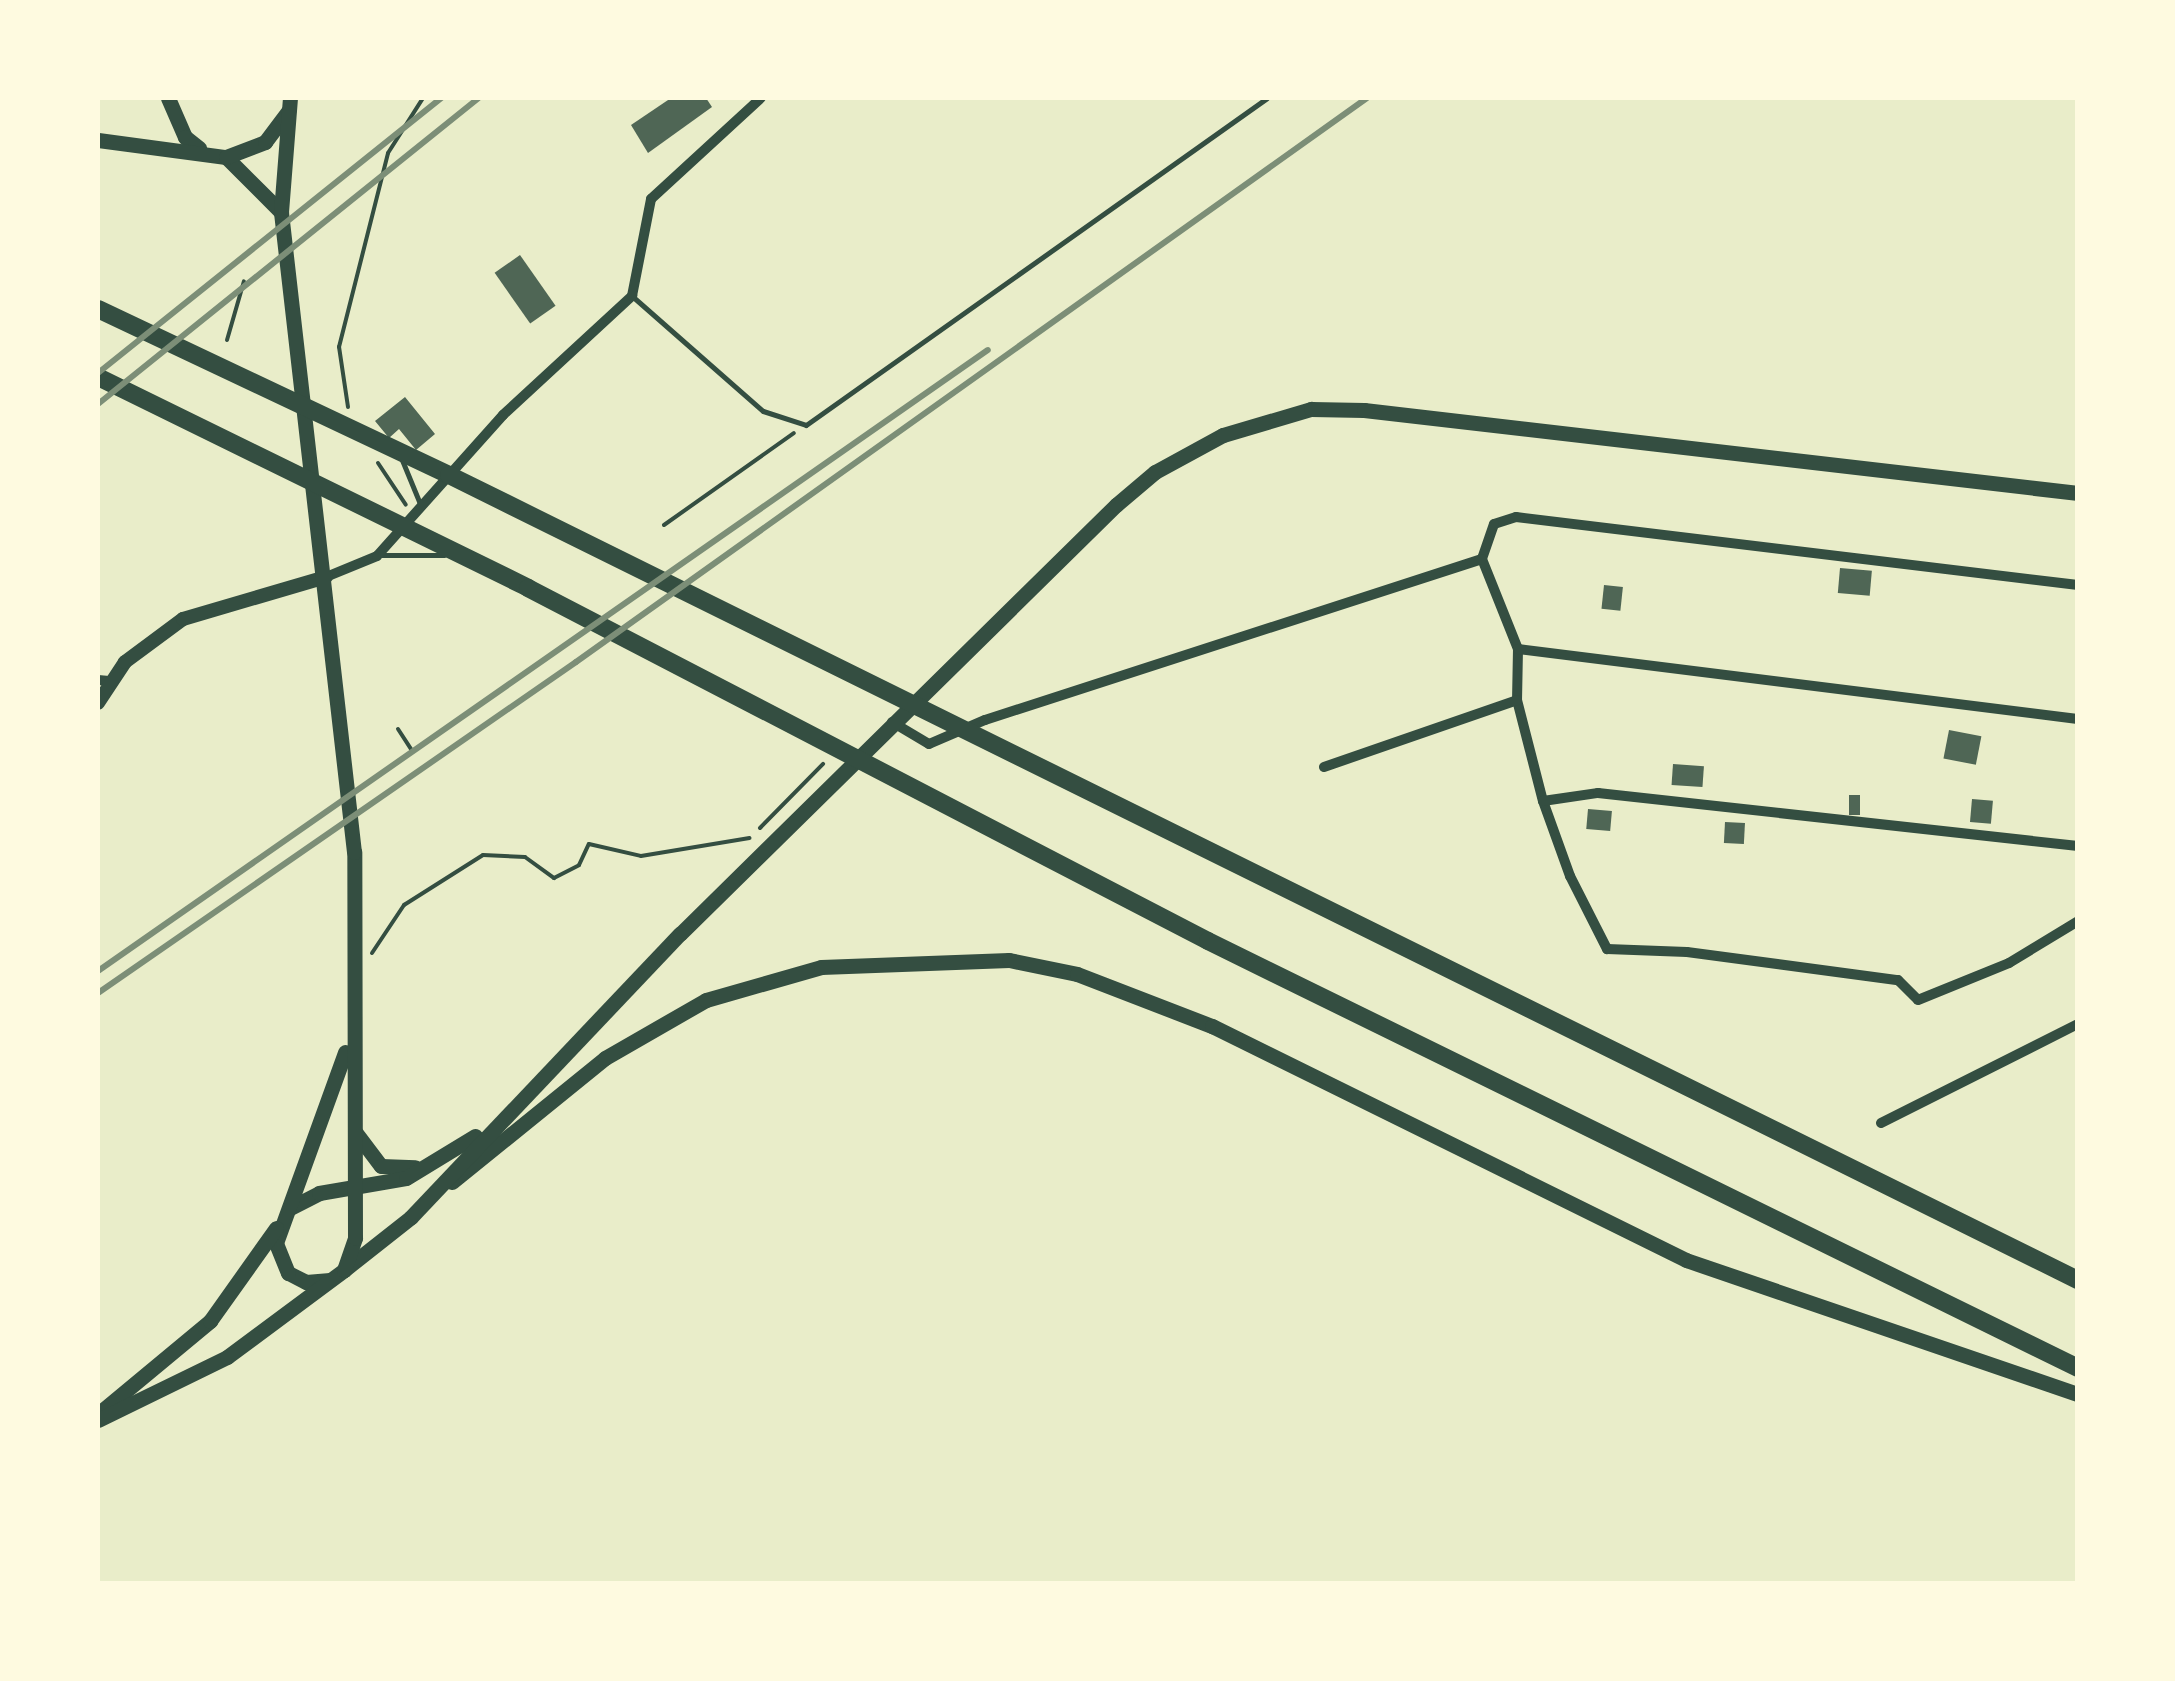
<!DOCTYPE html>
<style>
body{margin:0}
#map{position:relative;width:2175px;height:1681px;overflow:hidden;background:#e9edc9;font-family:"PT Sans",sans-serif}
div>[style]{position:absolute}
.building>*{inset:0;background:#4f6655;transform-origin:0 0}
.path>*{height:4px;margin:-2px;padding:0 2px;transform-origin:2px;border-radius:2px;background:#344e41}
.service>*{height:5px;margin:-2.5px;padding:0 2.5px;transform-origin:2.5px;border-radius:2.5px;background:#344e41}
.minor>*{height:10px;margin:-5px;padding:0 5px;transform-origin:5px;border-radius:5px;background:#344e41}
.tertiary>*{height:14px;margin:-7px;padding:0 7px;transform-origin:7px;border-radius:7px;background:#344e41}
.secondary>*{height:15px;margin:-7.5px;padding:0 7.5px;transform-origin:7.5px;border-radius:7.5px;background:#344e41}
.trunk>*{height:18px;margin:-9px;padding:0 9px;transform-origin:9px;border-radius:9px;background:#344e41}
.rail>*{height:6px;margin:-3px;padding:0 3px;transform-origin:3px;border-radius:3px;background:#7c8e77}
span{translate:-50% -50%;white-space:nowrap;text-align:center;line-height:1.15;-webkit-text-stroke:8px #fefae0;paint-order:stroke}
.frame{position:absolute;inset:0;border:100px solid #fefae0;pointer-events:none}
</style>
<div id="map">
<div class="building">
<div style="clip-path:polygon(671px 98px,706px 98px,712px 107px,648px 153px,631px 125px)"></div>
<div style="left:520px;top:255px;width:62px;height:31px;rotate:55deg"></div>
<div style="clip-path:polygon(405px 397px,435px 434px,416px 450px,399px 429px,389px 438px,375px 421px)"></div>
<div style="left:1840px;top:568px;width:32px;height:25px;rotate:5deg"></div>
<div style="left:1604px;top:585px;width:19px;height:24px;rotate:6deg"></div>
<div style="left:1949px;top:730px;width:33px;height:29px;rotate:11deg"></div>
<div style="left:1673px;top:764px;width:31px;height:21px;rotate:4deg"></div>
<div style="left:1849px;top:795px;width:11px;height:20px"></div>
<div style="left:1972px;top:799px;width:21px;height:23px;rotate:5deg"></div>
<div style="left:1588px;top:809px;width:24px;height:20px;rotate:5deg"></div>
<div style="left:1725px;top:822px;width:20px;height:21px;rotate:3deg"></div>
</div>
<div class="path">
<div style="left:227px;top:340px;width:61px;rotate:-73.9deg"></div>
<div style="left:348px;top:407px;width:61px;rotate:-98.5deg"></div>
<div style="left:339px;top:347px;width:200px;rotate:-75.8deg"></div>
<div style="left:388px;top:153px;width:65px;rotate:-57.5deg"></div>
<div style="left:378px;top:463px;width:50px;rotate:56.3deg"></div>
<div style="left:664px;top:525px;width:159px;rotate:-35.3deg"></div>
<div style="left:398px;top:729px;width:24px;rotate:57deg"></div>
<div style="left:760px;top:828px;width:90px;rotate:-45.5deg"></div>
<div style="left:372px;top:953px;width:58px;rotate:-56.3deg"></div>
<div style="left:404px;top:905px;width:93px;rotate:-32.3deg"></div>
<div style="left:483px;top:855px;width:42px;rotate:2.7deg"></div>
<div style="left:525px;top:857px;width:36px;rotate:36deg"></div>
<div style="left:554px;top:878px;width:28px;rotate:-27deg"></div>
<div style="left:579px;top:865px;width:23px;rotate:-65deg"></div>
<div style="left:589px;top:844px;width:53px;rotate:13deg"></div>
<div style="left:641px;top:856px;width:110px;rotate:-9.4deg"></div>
</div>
<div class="service">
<div style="left:632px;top:296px;width:174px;rotate:41.3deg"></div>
<div style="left:763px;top:411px;width:45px;rotate:18deg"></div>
<div style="left:806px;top:425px;width:565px;rotate:-35.35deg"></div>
<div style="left:402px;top:460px;width:50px;rotate:67.6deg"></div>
<div style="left:380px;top:555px;width:64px"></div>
</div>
<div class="minor">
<div style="left:326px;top:577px;width:55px;rotate:-22.4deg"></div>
<div style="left:377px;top:556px;width:189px;rotate:-48.2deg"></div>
<div style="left:503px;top:415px;width:176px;rotate:-42.7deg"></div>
<div style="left:632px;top:296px;width:99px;rotate:-78.9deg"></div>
<div style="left:651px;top:199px;width:149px;rotate:-42.6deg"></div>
<div style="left:2078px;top:585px;width:566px;rotate:-173.1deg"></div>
<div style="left:1516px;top:517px;width:23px;rotate:162deg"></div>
<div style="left:1494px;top:524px;width:37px;rotate:109deg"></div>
<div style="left:1482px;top:559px;width:97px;rotate:68.2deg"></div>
<div style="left:1518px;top:649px;width:51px;rotate:91.1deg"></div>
<div style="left:1517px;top:700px;width:104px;rotate:75.6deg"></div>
<div style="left:1543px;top:801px;width:80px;rotate:70.2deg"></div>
<div style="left:1570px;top:876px;width:82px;rotate:63.1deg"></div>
<div style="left:1607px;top:949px;width:80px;rotate:2.1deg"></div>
<div style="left:1687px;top:952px;width:213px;rotate:7.6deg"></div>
<div style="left:1898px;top:980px;width:28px;rotate:45deg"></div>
<div style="left:1918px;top:1000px;width:98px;rotate:-22.1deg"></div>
<div style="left:2009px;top:963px;width:81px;rotate:-31.3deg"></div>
<div style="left:1518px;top:649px;width:564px;rotate:7.13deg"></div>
<div style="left:98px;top:680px;width:11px;rotate:5deg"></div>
<div style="left:892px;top:722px;width:43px;rotate:30.7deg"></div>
<div style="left:929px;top:744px;width:61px;rotate:-23.2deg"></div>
<div style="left:985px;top:720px;width:522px;rotate:-17.95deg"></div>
<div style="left:1324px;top:767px;width:204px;rotate:-19.1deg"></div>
<div style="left:1543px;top:801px;width:56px;rotate:-8.3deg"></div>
<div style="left:1598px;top:793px;width:483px;rotate:6.3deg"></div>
<div style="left:1881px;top:1123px;width:220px;rotate:-26.7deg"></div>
</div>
<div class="tertiary">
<div style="left:98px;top:703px;width:49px;rotate:-56.6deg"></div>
<div style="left:125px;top:662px;width:72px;rotate:-36.6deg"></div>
<div style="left:183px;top:619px;width:149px;rotate:-16.4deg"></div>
</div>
<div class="secondary">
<div style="left:168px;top:98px;width:43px;rotate:66.4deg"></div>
<div style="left:185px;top:137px;width:18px;rotate:38deg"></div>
<div style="left:98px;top:140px;width:129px;rotate:7.6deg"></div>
<div style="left:226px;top:157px;width:78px;rotate:45deg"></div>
<div style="left:226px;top:157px;width:42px;rotate:-21deg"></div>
<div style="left:265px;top:142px;width:39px;rotate:-53deg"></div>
<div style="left:356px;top:1133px;width:41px;rotate:52.9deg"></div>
<div style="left:381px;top:1166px;width:34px;rotate:2deg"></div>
<div style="left:452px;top:1182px;width:197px;rotate:-39deg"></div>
<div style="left:605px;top:1058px;width:116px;rotate:-29.9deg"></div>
<div style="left:706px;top:1000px;width:120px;rotate:-16deg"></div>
<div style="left:821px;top:967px;width:188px;rotate:-2.1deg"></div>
<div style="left:1009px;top:960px;width:69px;rotate:11.6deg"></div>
<div style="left:1077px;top:974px;width:145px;rotate:21.1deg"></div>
<div style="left:1212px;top:1026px;width:529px;rotate:26.27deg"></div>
<div style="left:1686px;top:1260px;width:414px;rotate:18.9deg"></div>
<div style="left:290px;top:1208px;width:33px;rotate:-27deg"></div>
<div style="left:319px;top:1193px;width:88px;rotate:-9.8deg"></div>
<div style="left:406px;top:1178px;width:81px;rotate:-31.3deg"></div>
<div style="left:344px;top:1270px;width:85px;rotate:-38.3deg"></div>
<div style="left:411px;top:1217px;width:390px;rotate:-46.5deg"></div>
<div style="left:680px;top:934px;width:612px;rotate:-44.54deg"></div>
<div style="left:1116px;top:505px;width:51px;rotate:-40.2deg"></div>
<div style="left:1155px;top:472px;width:77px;rotate:-28.6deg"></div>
<div style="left:1223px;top:435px;width:92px;rotate:-16.5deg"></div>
<div style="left:1311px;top:409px;width:53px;rotate:1.1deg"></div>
<div style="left:1364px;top:410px;width:719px;rotate:6.63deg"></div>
<div style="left:330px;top:1280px;width:24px;rotate:175deg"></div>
<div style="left:306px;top:1282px;width:20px;rotate:-153deg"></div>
<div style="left:288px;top:1273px;width:32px;rotate:-112deg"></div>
<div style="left:276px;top:1243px;width:203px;rotate:-70.1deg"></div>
<div style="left:98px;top:1414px;width:146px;rotate:-39.7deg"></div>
<div style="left:210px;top:1321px;width:114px;rotate:-54.6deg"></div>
<div style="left:98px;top:1420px;width:144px;rotate:-26deg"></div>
<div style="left:227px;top:1357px;width:146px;rotate:-36.6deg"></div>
<div style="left:344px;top:1270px;width:34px;rotate:-71deg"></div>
<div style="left:355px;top:1238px;width:386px;rotate:-90.1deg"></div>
<div style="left:354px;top:852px;width:644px;rotate:-96.51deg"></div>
<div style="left:281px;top:212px;width:114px;rotate:-85.5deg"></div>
</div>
<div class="trunk">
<div style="left:98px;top:309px;width:388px;rotate:25.3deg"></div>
<div style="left:449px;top:475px;width:1817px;rotate:26.3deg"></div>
<div style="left:98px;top:377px;width:479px;rotate:26.1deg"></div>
<div style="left:528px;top:588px;width:766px;rotate:27.43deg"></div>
<div style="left:1208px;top:941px;width:969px;rotate:26.14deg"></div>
</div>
<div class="rail">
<div style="left:98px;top:373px;width:440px;rotate:-38.7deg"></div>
<div style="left:98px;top:404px;width:488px;rotate:-38.8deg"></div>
<div style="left:98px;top:971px;width:1085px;rotate:-34.91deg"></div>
<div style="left:98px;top:993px;width:581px;rotate:-34.7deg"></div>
<div style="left:576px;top:662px;width:971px;rotate:-35.49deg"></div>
</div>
<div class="frame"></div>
</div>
